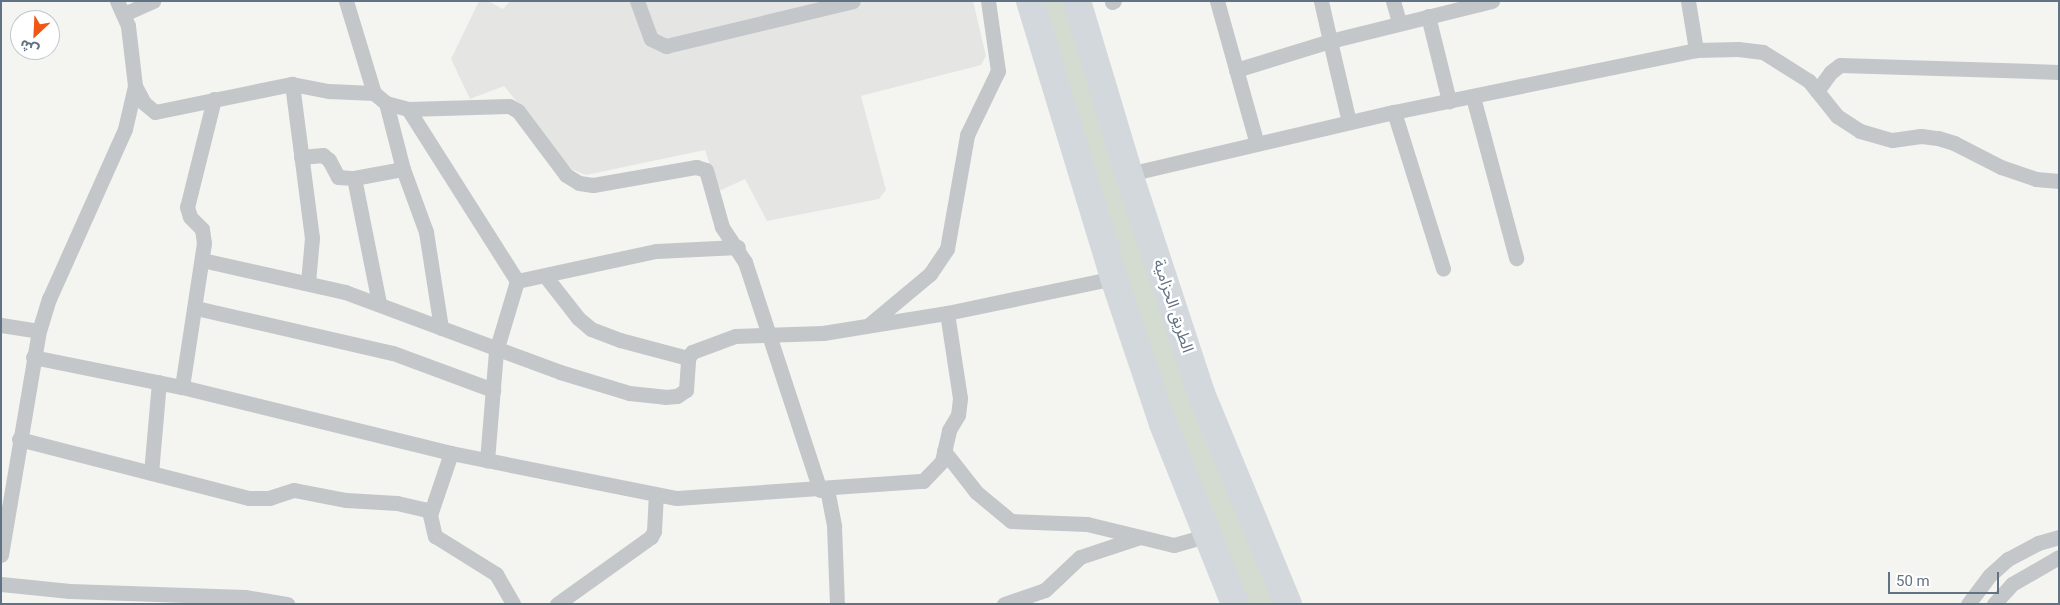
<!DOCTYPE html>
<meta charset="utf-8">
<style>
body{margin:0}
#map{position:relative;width:2060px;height:605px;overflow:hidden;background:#f4f5f0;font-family:Roboto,"Noto Sans Arabic",sans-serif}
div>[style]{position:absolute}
.built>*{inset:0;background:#e5e6e4}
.green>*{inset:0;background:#d4dcd1}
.street>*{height:15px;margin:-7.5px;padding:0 7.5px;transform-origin:7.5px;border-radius:7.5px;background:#c3c7ca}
.highway>*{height:28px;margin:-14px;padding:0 14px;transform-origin:14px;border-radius:14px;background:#d2d8dc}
span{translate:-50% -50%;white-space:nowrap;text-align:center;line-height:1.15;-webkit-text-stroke:5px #fff;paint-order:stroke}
.street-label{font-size:16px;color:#617284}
.frame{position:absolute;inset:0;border:2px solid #617284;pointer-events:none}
.north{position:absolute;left:10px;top:10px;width:50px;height:50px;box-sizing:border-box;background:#fff;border:1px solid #c0c7ce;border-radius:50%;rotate:205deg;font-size:14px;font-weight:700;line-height:20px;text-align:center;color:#617284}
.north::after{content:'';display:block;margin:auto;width:18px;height:22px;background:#f05715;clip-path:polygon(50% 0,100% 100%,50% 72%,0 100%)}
.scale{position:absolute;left:1888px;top:572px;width:111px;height:22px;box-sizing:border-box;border:2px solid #617284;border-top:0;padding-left:6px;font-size:15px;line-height:18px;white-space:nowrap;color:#617284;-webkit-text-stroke:4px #fff;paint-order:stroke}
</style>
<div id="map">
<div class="built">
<div style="clip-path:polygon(479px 1px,488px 1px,503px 9px,510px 1px,973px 1px,986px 56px,981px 65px,861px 96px,886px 190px,879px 199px,767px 221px,745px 179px,719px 191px,705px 150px,586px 175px,571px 169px,504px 86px,470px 99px,451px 59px)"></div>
</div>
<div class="green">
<div style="clip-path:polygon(1042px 1px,1070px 1px,1280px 604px,1248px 604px,1173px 429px)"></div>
</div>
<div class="street">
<div style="left:117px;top:1px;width:27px;rotate:66deg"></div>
<div style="left:128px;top:26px;width:60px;rotate:83.3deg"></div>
<div style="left:135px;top:86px;width:19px;rotate:62deg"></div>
<div style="left:144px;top:103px;width:14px;rotate:39deg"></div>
<div style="left:155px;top:112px;width:140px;rotate:-11.6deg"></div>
<div style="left:292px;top:84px;width:38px;rotate:11deg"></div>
<div style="left:329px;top:91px;width:45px;rotate:2.5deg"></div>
<div style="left:374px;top:93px;width:16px;rotate:40deg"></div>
<div style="left:386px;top:103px;width:23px;rotate:15deg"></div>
<div style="left:408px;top:109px;width:101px;rotate:-1.7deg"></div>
<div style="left:509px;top:106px;width:10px;rotate:29deg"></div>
<div style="left:518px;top:111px;width:80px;rotate:53.1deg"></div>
<div style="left:566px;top:175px;width:15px;rotate:32deg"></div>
<div style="left:579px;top:183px;width:14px;rotate:8deg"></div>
<div style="left:593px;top:185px;width:105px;rotate:-9.9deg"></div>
<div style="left:696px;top:167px;width:10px;rotate:17deg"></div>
<div style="left:706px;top:170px;width:59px;rotate:74.3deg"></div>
<div style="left:722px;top:227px;width:42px;rotate:56.7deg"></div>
<div style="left:745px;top:262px;width:240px;rotate:71.8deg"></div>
<div style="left:346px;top:1px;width:96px;rotate:73.1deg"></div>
<div style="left:637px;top:1px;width:40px;rotate:69.8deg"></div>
<div style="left:651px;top:39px;width:17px;rotate:25deg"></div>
<div style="left:666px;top:46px;width:192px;rotate:-13.5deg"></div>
<div style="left:1217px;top:1px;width:148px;rotate:74.4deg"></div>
<div style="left:1393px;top:1px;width:22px;rotate:74deg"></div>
<div style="left:1688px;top:1px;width:50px;rotate:80.7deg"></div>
<div style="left:1696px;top:50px;width:42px;rotate:-1.4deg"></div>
<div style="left:1738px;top:49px;width:25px;rotate:7deg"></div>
<div style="left:1763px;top:52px;width:54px;rotate:32.2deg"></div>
<div style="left:1809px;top:81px;width:45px;rotate:51.3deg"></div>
<div style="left:1837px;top:116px;width:27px;rotate:33deg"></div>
<div style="left:1860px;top:131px;width:33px;rotate:16deg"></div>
<div style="left:1892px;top:140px;width:29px;rotate:-8deg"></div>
<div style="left:1921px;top:136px;width:17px;rotate:7deg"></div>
<div style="left:1938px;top:138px;width:17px;rotate:17deg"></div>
<div style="left:1954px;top:143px;width:53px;rotate:27.1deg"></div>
<div style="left:2001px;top:167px;width:37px;rotate:19deg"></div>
<div style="left:2036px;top:179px;width:23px;rotate:5deg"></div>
<div style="left:1112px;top:2px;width:2px;rotate:-27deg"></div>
<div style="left:124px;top:14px;width:32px;rotate:-24deg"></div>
<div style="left:1428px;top:16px;width:88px;rotate:76.1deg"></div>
<div style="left:1236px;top:70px;width:98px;rotate:-17.1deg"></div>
<div style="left:1330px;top:41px;width:41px;rotate:-102.7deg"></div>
<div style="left:292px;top:84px;width:155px;rotate:82.6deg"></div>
<div style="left:312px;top:238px;width:44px;rotate:95.2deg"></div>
<div style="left:1817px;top:91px;width:24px;rotate:-54deg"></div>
<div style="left:1831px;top:72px;width:11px;rotate:-38deg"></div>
<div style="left:1840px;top:65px;width:219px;rotate:1.8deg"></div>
<div style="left:1473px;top:97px;width:167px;rotate:75deg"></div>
<div style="left:214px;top:99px;width:111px;rotate:104deg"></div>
<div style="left:187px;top:207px;width:10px;rotate:73deg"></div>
<div style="left:190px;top:217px;width:17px;rotate:45deg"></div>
<div style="left:202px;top:229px;width:14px;rotate:82deg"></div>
<div style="left:204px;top:243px;width:146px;rotate:98.7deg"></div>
<div style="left:182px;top:387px;width:277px;rotate:13.8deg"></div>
<div style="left:451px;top:453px;width:230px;rotate:11.3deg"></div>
<div style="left:677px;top:498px;width:247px;rotate:-4deg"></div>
<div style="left:923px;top:481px;width:28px;rotate:-46deg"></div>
<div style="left:942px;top:461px;width:32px;rotate:-77deg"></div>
<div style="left:949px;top:430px;width:17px;rotate:-59deg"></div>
<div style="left:958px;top:415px;width:17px;rotate:-83deg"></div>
<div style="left:960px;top:398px;width:86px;rotate:-98.7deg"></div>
<div style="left:386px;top:103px;width:68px;rotate:75.6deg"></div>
<div style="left:403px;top:169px;width:67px;rotate:69.9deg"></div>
<div style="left:426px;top:232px;width:97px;rotate:81.1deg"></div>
<div style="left:408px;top:109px;width:204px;rotate:57.6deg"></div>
<div style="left:517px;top:281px;width:73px;rotate:106.7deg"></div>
<div style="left:496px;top:351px;width:110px;rotate:94.7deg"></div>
<div style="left:1394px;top:112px;width:164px;rotate:72.6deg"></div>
<div style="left:1349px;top:122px;width:83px;rotate:-103.2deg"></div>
<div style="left:1330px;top:41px;width:167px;rotate:-13.9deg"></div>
<div style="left:301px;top:157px;width:22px;rotate:-5deg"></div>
<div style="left:323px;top:155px;width:8px;rotate:40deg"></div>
<div style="left:329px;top:160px;width:19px;rotate:62deg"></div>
<div style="left:338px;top:177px;width:16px;rotate:4deg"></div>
<div style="left:1129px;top:174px;width:272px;rotate:-13.2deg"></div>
<div style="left:1394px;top:112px;width:308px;rotate:-11.6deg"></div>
<div style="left:202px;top:260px;width:147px;rotate:12.6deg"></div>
<div style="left:345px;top:292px;width:229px;rotate:20.4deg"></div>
<div style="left:560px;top:372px;width:72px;rotate:16.9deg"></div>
<div style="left:629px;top:393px;width:36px;rotate:6deg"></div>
<div style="left:665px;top:397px;width:12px;rotate:-5deg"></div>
<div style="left:677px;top:396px;width:11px;rotate:-34deg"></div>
<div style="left:686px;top:390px;width:32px;rotate:-86deg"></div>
<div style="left:688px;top:358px;width:7px;rotate:-56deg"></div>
<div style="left:692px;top:352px;width:46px;rotate:-20.4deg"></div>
<div style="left:735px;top:336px;width:88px;rotate:-2deg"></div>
<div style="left:823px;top:333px;width:126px;rotate:-9.2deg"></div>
<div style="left:947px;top:313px;width:171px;rotate:-11.8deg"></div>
<div style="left:546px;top:277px;width:52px;rotate:52deg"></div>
<div style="left:578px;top:318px;width:17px;rotate:40deg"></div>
<div style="left:591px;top:329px;width:31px;rotate:21deg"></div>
<div style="left:620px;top:340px;width:70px;rotate:14.8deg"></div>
<div style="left:517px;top:281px;width:142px;rotate:-12.2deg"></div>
<div style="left:656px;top:251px;width:82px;rotate:-2.8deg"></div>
<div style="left:379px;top:303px;width:127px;rotate:-101.3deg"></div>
<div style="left:354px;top:178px;width:50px;rotate:-10.4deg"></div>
<div style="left:196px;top:308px;width:202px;rotate:12.9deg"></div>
<div style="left:393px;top:353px;width:107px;rotate:20.3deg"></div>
<div style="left:870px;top:324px;width:78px;rotate:-39.8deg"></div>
<div style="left:930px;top:274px;width:30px;rotate:-56deg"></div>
<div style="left:947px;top:249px;width:116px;rotate:-80deg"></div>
<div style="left:967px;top:135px;width:71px;rotate:-64.2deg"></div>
<div style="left:998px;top:71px;width:71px;rotate:-98.1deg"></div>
<div style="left:1px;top:325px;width:38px;rotate:9deg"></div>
<div style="left:33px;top:357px;width:152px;rotate:11.4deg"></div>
<div style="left:19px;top:439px;width:237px;rotate:14.4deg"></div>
<div style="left:249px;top:498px;width:20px"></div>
<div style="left:269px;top:498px;width:26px;rotate:-18deg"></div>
<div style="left:294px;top:490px;width:53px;rotate:10.9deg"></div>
<div style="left:346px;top:500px;width:51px;rotate:3.4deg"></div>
<div style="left:397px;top:503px;width:35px;rotate:13deg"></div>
<div style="left:944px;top:451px;width:52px;rotate:52deg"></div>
<div style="left:976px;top:492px;width:45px;rotate:39.6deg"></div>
<div style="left:1011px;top:521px;width:76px;rotate:2.3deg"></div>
<div style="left:1087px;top:524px;width:89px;rotate:13.6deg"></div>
<div style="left:1174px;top:545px;width:33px;rotate:-16deg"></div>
<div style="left:451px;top:453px;width:65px;rotate:108.7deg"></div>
<div style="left:430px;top:515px;width:22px;rotate:77deg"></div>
<div style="left:435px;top:536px;width:72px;rotate:31.9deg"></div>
<div style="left:496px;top:574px;width:34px;rotate:60deg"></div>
<div style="left:151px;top:473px;width:91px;rotate:-85deg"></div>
<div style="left:827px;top:489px;width:38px;rotate:79deg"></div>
<div style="left:834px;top:526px;width:78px;rotate:87.8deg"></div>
<div style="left:1px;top:555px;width:227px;rotate:-80.4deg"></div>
<div style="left:39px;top:331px;width:34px;rotate:-73deg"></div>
<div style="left:49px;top:299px;width:186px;rotate:-65.9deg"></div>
<div style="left:125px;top:129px;width:44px;rotate:-76.9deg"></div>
<div style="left:1px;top:584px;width:69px;rotate:5.8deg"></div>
<div style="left:70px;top:591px;width:175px;rotate:2deg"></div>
<div style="left:245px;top:597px;width:43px;rotate:9.5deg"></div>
<div style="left:557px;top:604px;width:115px;rotate:-35.5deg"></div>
<div style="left:651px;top:537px;width:7px;rotate:-63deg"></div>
<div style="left:654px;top:531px;width:36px;rotate:-87deg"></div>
<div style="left:1004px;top:604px;width:43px;rotate:-18.9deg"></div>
<div style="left:1045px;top:590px;width:48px;rotate:-43.3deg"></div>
<div style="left:1080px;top:557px;width:63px;rotate:-18.4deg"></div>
<div style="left:1968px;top:604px;width:36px;rotate:-53deg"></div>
<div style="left:1990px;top:575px;width:24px;rotate:-42deg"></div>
<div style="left:2008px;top:559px;width:34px;rotate:-28deg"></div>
<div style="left:2038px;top:543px;width:22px;rotate:-16deg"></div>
<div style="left:1994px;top:604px;width:27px;rotate:-48deg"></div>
<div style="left:2012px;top:584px;width:54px;rotate:-29.9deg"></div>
</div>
<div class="highway">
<div style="left:1030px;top:1px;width:289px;rotate:73.1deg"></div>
<div style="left:1114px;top:278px;width:154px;rotate:71.4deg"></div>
<div style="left:1163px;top:424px;width:194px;rotate:68.2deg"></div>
<div style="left:1077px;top:1px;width:181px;rotate:73.3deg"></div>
<div style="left:1129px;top:174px;width:231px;rotate:71.8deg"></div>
<div style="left:1201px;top:393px;width:228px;rotate:67.6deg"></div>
</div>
<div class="street-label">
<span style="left:1173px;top:306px;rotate:72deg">الطريق الحزامية</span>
</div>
<div class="frame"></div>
<div class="north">ش</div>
<div class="scale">50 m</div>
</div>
